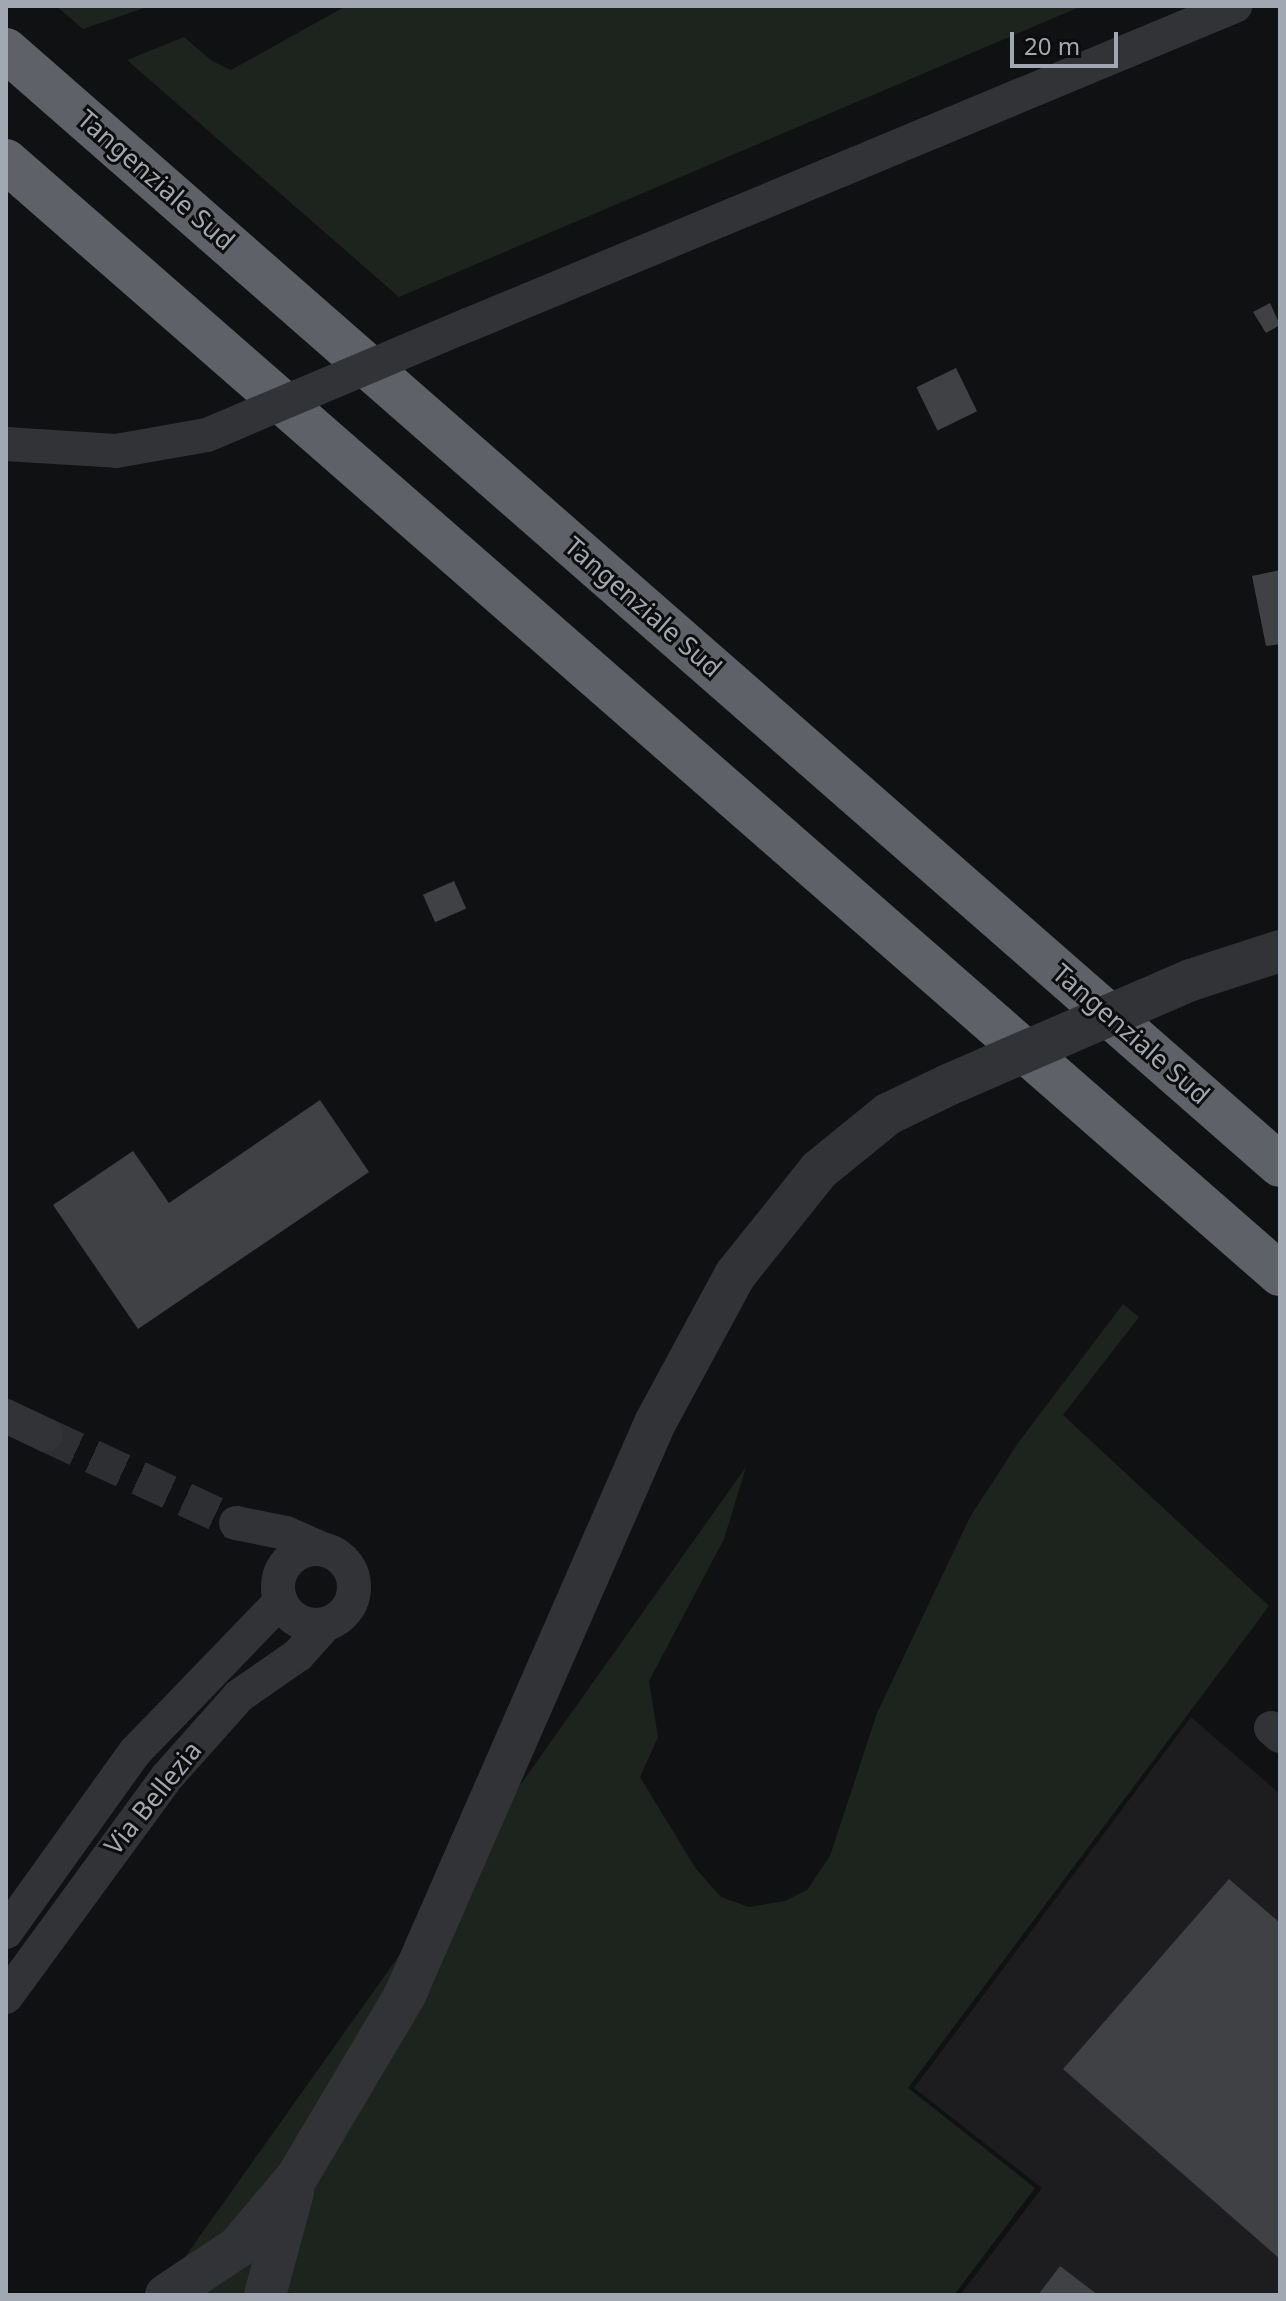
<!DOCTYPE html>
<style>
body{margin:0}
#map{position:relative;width:1286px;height:2301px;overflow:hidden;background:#101112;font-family:"Noto Sans",sans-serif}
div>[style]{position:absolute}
.built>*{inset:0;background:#1d1d1f}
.green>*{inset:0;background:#1d241d}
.building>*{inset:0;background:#404145;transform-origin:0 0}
.minor-tunnel>*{height:34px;margin-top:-17px;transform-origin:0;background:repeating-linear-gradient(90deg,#2d2f32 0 34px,transparent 0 51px)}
.minor>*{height:34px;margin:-17px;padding:0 17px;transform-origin:17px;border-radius:17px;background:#323337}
.minor>.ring{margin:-17px;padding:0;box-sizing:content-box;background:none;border:34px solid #323337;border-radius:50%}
.tertiary>*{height:42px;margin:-21px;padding:0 21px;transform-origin:21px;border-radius:21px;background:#323337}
.motorway>*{height:44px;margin:-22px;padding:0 22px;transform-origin:22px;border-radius:22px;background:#5e6167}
.minor-bridge>*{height:34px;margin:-17px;padding:0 17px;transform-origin:17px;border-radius:17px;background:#323337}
.tertiary-bridge>*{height:42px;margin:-21px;padding:0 21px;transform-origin:21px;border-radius:21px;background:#323337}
span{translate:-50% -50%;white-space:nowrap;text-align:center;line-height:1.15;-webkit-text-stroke:6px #0c0c0d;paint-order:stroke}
.street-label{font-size:26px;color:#a2a8b2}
.frame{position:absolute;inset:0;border:8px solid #a2a8b2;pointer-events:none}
.scale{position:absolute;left:1010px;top:32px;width:108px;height:36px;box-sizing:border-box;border:4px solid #a2a8b2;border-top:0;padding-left:10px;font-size:24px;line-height:28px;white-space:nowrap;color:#a2a8b2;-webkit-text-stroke:6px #0c0c0d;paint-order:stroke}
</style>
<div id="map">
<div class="built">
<div style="clip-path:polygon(1191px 1717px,1280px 1794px,1280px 2295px,960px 2295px,1042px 2188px,914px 2088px)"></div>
</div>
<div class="green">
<div style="clip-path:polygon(56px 6px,150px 6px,83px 29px)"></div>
<div style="clip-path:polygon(346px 6px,1082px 6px,399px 297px,127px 60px,184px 37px,212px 61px,231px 70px)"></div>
<div style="clip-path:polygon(1123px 1304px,1139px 1317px,1063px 1415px,1269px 1606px,908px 2088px,1035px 2188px,954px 2295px,158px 2295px,746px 1467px,724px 1539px,649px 1681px,658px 1737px,640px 1777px,696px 1869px,721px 1897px,749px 1907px,785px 1901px,807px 1890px,830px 1856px,877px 1713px,970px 1517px,1018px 1443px)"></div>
</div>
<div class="building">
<div style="clip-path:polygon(1270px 303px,1280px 325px,1266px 333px,1253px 312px)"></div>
<div style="left:956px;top:368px;width:48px;height:44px;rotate:64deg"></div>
<div style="clip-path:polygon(1280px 570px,1280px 644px,1266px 646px,1252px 576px)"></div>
<div style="left:454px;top:881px;width:30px;height:34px;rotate:66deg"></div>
<div style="clip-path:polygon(320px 1100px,369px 1172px,138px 1329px,53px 1205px,133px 1151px,169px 1203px)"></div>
<div style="clip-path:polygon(1229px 1879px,1280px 1923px,1280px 2259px,1063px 2069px)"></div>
<div style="clip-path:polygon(1060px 2266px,1098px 2295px,1038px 2295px)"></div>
</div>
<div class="minor-tunnel">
<div style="left:46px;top:1435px;width:209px;rotate:24.9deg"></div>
</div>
<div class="minor">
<div style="left:468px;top:325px;width:831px;rotate:-22.58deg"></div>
<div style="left:6px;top:444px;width:110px;rotate:3.6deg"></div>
<div style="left:116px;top:451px;width:92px;rotate:-10deg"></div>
<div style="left:6px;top:1416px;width:44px;rotate:25.4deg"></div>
<div style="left:236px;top:1523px;width:51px;rotate:11.3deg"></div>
<div style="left:286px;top:1533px;width:43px;rotate:23.6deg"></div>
<div class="ring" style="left:278px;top:1549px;width:42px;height:42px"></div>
<div style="left:1271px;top:1728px;width:12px;rotate:42deg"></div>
<div style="left:6px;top:1932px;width:221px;rotate:-54.4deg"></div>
<div style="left:135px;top:1752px;width:210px;rotate:-46deg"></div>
<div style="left:6px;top:1997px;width:271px;rotate:-53.8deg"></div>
<div style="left:166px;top:1778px;width:110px;rotate:-48.3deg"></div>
<div style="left:239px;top:1696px;width:72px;rotate:-34.8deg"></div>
<div style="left:298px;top:1655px;width:42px;rotate:-47.9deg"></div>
</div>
<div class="tertiary">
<div style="left:1191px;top:980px;width:94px;rotate:-18deg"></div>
<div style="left:166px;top:2295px;width:87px;rotate:-33.7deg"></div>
<div style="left:238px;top:2247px;width:92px;rotate:-49.9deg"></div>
<div style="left:297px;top:2177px;width:209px;rotate:-59.3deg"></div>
<div style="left:404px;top:1997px;width:626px;rotate:-66.38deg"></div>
<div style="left:655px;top:1423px;width:168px;rotate:-61.6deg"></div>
<div style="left:735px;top:1275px;width:134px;rotate:-51.3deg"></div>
<div style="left:819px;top:1170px;width:89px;rotate:-39.1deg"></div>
<div style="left:888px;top:1114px;width:67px;rotate:-25.8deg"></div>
<div style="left:265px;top:2295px;width:107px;rotate:-74.8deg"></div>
</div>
<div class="motorway">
<div style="left:6px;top:50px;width:1693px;rotate:41.19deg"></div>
<div style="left:6px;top:161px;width:1692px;rotate:41.14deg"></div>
</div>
<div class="minor-bridge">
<div style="left:207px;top:435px;width:283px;rotate:-22.9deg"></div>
</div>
<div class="tertiary-bridge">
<div style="left:948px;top:1085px;width:265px;rotate:-23.4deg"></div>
</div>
<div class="street-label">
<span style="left:156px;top:180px;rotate:41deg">Tangenziale Sud</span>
<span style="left:643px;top:607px;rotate:41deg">Tangenziale Sud</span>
<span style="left:1131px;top:1034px;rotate:41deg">Tangenziale Sud</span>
<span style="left:153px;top:1798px;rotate:-51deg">Via Bellezia</span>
</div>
<div class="frame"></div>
<div class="scale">20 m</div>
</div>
